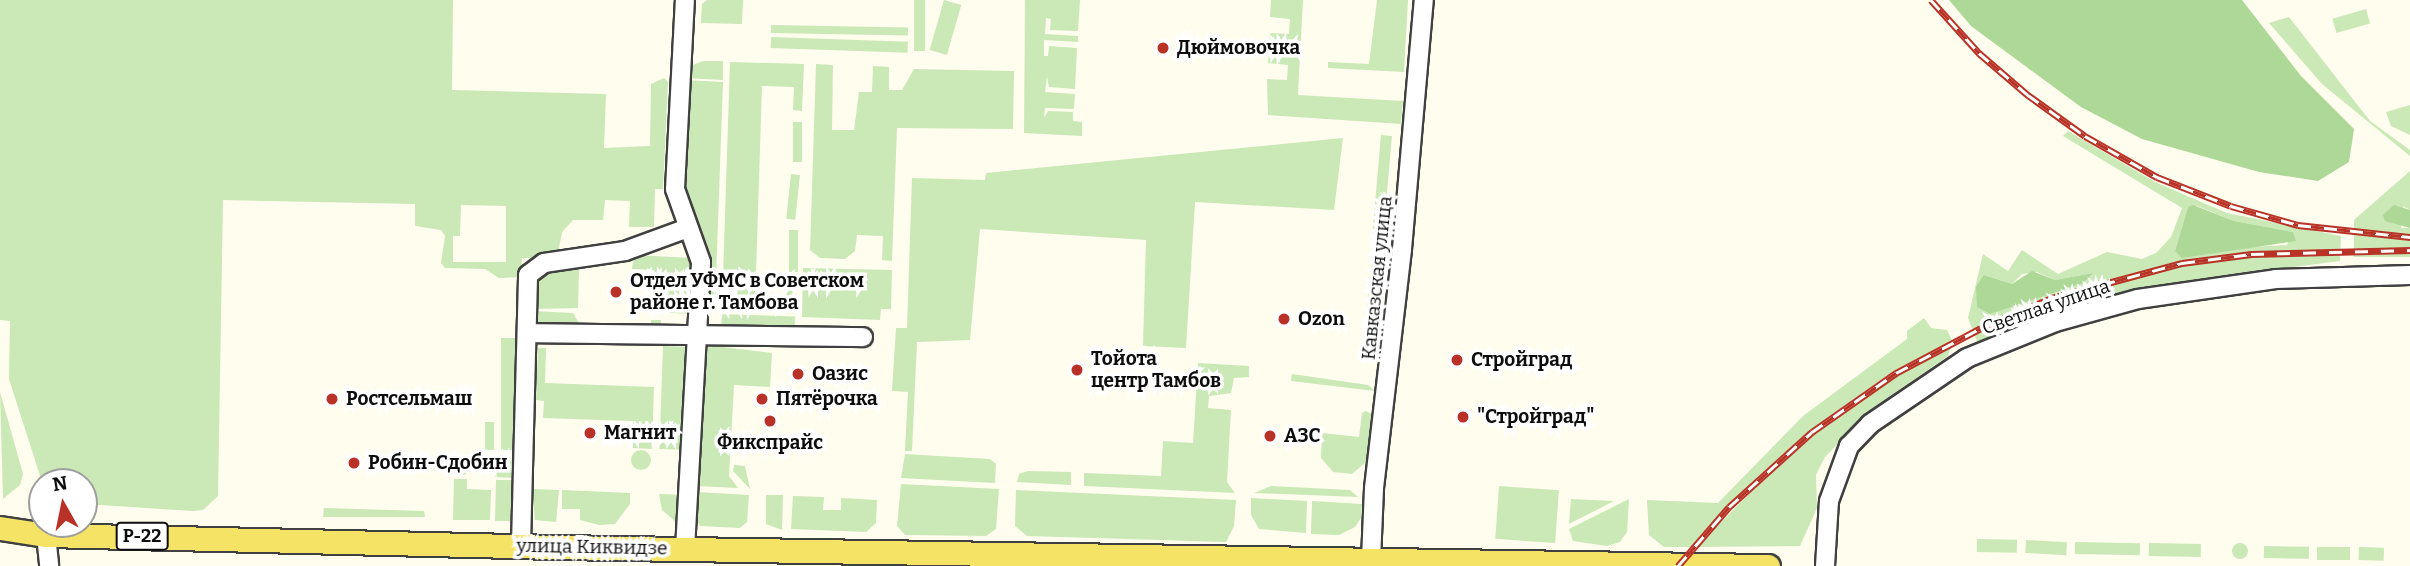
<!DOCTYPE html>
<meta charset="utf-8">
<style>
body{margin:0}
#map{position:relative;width:2410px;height:566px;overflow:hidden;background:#fffded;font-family:Bitter,serif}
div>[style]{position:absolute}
.green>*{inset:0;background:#cbe8b7;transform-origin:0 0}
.round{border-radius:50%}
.forest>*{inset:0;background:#add897}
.roads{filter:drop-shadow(2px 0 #404040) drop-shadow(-2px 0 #404040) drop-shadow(0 2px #404040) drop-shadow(0 -2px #404040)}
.minor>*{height:18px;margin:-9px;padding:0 9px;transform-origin:9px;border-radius:9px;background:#fff}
.major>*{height:23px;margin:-11.5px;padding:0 11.5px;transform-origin:11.5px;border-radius:11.5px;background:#f5e366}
.rail>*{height:7px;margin-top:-3.5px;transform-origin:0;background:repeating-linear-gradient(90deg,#fff 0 13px,#b93228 0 26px);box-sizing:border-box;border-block:2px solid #b93228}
.dots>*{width:19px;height:19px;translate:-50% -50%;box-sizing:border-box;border:4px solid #fff;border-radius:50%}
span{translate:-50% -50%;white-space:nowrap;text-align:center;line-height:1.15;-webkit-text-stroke:7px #fff;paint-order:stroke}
.shield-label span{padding:2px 5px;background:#fff;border:2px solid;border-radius:5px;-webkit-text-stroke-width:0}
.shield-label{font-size:18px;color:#0d0d0d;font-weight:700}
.poi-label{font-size:19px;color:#0d0d0d;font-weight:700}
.left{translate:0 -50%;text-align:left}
.street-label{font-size:19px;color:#0d0d0d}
.north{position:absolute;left:28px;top:468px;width:70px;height:70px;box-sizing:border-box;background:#fff;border:2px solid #9e9e9e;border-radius:50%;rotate:351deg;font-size:19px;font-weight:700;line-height:28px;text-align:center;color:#0d0d0d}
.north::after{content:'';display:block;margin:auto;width:24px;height:32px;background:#b93228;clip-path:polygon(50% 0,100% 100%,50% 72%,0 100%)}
</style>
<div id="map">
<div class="green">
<div style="clip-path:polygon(evenodd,0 0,453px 0,452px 90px,606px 94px,604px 148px,650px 146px,651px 84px,664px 78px,668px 82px,663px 189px,655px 189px,654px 227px,629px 227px,630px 201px,605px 200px,603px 220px,573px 220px,562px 232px,558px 252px,549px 258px,522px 258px,521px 277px,499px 278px,485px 269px,445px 268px,441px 263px,445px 236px,441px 230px,415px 226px,415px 204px,223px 200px,218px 496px,203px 510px,193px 511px,84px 504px,84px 482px,42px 482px,9px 379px,10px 321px,0 320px,0 0,461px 205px,506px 206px,506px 262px,453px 262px,453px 236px,460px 236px,461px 205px)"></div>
<div style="clip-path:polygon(707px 0,743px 0,742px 24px,701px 23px,702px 4px)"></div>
<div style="left:914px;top:0;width:11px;height:51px"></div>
<div style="left:944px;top:0;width:18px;height:52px;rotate:16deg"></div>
<div style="clip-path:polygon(1025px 0,1080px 0,1078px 31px,1050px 30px,1051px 19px,1046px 18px,1045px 34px,1078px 36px,1078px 42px,1044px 40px,1044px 56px,1048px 56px,1049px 46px,1077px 48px,1075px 89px,1049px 87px,1047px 77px,1045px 92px,1075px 94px,1074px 109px,1045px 108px,1044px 118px,1048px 111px,1073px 112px,1073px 121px,1082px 122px,1082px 136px,1024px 133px)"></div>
<div style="clip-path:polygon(1271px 0,1303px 0,1298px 95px,1403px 101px,1401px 124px,1268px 115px,1267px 79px,1287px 80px,1288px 65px,1268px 63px,1270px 33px,1289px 34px,1290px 19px,1270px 17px)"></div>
<div style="clip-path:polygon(1377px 0,1408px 0,1404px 72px,1328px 68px,1328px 62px,1369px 64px)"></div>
<div style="left:2366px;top:9px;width:15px;height:35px;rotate:74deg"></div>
<div style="clip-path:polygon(2289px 17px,2370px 121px,2410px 150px,2410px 156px,2322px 84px,2269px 23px)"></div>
<div style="left:771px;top:25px;width:137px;height:8px;rotate:1deg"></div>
<div style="left:771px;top:37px;width:137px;height:11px;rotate:2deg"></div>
<div style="clip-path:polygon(703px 61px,723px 61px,723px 80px,685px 78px,690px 66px)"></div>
<div style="clip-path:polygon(730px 62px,804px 64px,802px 111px,793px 110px,794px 87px,762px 86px,755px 304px,786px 305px,787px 281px,796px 281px,795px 310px,722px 307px)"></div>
<div style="clip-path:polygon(816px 64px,833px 65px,832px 130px,854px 130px,859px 92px,872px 92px,873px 66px,889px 67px,889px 90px,902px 90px,914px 69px,1014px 71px,1013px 129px,897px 128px,892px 261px,882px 260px,883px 236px,857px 235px,855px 251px,845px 259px,820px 258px,810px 250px)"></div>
<div style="clip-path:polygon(684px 80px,723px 82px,715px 307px,706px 307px,708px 251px,681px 195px)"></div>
<div style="clip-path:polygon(2410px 105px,2410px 135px,2391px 126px,2386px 112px)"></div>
<div style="left:793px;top:122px;width:9px;height:40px"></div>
<div style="clip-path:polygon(evenodd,2068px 131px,2155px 182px,2227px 213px,2341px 236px,2340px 261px,2150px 286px,2025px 324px,1978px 344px,1968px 318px,1983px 254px,2008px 271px,2022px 250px,2058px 274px,2107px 252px,2142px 259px,2156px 253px,2171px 237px,2182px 208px,2063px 136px,2068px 131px,2197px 206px,2234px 221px,2293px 232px,2287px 245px,2175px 251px,2188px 207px,2197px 206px,2068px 131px,2037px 272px,2055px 280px,2093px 273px,1990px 314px,1984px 275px,2012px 284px,2022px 274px,2037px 272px)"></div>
<div style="left:1381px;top:135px;width:11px;height:100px;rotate:5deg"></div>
<div style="clip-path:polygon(1343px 138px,1334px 210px,1195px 202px,1186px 348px,1143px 346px,1146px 240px,980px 229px,970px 340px,917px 342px,912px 451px,905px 451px,908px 392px,892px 391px,896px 328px,907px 328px,912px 178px,985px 180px,986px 173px)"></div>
<div style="clip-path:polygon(2410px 171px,2410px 210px,2403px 206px,2401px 228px,2410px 228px,2410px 257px,2354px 257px,2354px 220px)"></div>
<div style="left:791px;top:174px;width:9px;height:45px;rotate:6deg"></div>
<div style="left:789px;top:230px;width:9px;height:42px"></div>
<div style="left:1373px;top:251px;width:10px;height:110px;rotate:6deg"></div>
<div style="clip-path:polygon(634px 255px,692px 258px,695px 314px,670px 313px,670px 295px,652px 294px,653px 270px,632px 269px)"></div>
<div style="clip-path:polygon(548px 267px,579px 268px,578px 308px,533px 309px,534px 273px)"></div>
<div style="clip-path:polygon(803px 268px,892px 270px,891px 309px,881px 309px,880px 320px,802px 317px)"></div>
<div style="clip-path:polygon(533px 311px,573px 313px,580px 325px,651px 326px,651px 320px,661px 320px,661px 333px,536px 329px)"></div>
<div style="left:722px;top:314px;width:73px;height:13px;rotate:2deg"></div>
<div style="clip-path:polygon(1924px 318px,1931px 328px,1947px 330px,1952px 340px,1882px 379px,1826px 419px,1763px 472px,1692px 547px,1664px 547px,1649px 535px,1647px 500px,1718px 503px,1803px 416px,1907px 339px,1907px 331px)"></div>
<div style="left:501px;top:338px;width:19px;height:112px"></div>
<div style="clip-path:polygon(1952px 344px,1948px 356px,1874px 407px,1825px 457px,1816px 475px,1817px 508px,1800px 546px,1696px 547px,1794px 449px,1885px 382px)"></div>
<div style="clip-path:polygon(706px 345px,772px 353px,770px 387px,734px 385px,729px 476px,738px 488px,697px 486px)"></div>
<div style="left:663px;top:346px;width:29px;height:103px;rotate:2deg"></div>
<div style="clip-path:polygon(538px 348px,546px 348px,545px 383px,654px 387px,652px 449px,632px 448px,633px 421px,543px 418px,544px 401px,536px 400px)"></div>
<div style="clip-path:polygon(1198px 363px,1249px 366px,1249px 377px,1234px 378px,1231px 393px,1209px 396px,1208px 408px,1231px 410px,1227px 482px,1235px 493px,1084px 486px,1084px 473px,1161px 476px,1163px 441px,1193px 443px)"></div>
<div style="clip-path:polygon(1292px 374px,1368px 385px,1375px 391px,1291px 381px)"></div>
<div style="clip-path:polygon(0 392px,23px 474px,20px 485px,3px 499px)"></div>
<div style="clip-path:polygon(1366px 411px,1373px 415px,1366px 462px,1352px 474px,1333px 472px,1321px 458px,1322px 433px,1359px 437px,1362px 413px)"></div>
<div style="left:485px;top:422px;width:9px;height:28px"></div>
<div class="round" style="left:631px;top:450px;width:20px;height:20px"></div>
<div style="clip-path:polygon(905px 454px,990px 459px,996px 464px,995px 483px,901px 478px)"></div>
<div class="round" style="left:451px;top:458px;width:18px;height:18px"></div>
<div style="left:496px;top:459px;width:21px;height:18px;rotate:3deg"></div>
<div style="clip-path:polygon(734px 465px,745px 466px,750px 489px,733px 471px)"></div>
<div style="clip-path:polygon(1028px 471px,1071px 472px,1071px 485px,1017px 482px,1019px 474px)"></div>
<div style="clip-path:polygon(454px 479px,467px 479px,467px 489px,491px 490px,490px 520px,453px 520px)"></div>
<div style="clip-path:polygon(496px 480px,517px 480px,510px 521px,495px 521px)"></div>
<div style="clip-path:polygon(901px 484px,999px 489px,996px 529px,986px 536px,905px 535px,897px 526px)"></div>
<div style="clip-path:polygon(1271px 486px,1350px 490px,1358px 497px,1254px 493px)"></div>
<div style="left:1499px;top:486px;width:60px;height:53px;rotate:4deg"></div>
<div style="clip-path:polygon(532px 489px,559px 490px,556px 522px,535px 520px)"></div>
<div style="clip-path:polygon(562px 490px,630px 493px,630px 504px,615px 524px,599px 525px,580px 520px,580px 509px,562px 509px)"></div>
<div style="clip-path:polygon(1016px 490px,1236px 500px,1234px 526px,1226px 542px,1027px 536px,1015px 526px)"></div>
<div style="clip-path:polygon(697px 492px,749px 495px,747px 522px,740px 528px,700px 526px,695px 516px)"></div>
<div style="clip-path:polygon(659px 494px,686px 495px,677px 523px,662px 510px)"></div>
<div style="clip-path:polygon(766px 495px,783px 495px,782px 530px,766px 524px)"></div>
<div style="clip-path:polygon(793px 496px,824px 497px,823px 510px,841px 510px,841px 498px,877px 500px,876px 523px,866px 532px,791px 529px)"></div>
<div style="clip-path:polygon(1251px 498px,1307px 501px,1306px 533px,1259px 529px,1251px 515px)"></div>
<div style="clip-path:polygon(1571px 499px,1614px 501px,1569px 524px)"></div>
<div style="clip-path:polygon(1629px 499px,1627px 532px,1620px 542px,1607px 546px,1573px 541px,1569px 529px)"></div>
<div style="clip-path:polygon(1312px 501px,1362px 504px,1361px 518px,1355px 527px,1339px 535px,1311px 534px)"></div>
<div style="clip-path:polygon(324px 508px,424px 511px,425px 517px,323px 517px)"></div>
<div style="left:1977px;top:539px;width:40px;height:13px;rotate:1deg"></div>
<div style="left:2026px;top:540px;width:41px;height:13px;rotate:3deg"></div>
<div style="left:2075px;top:542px;width:65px;height:12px;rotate:1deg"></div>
<div class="round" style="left:2232px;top:543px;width:16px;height:16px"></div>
<div style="left:2149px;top:543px;width:52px;height:13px;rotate:1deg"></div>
<div style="left:2264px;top:546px;width:45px;height:12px;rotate:1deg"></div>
<div style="left:2317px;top:547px;width:33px;height:13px"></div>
<div style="left:2359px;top:547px;width:25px;height:13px;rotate:2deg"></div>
</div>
<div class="forest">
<div style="clip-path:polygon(1949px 0,2242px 0,2301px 76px,2354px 129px,2349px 162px,2318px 181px,2259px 172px,2142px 139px,2081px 107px,1971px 26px)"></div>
<div style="clip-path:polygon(2193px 205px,2234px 221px,2293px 232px,2296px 241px,2182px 258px,2175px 251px,2188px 207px)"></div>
<div style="clip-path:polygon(2394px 205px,2410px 210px,2410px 228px,2385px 221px,2383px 215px)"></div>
<div style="clip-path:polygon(2032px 271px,2055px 280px,2093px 273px,2083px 283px,1990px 314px,1977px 307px,1976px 287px,1984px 275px,2012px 284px)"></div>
</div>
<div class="roads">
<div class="minor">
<div style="left:527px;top:333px;width:336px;rotate:0.7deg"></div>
<div style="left:46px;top:535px;width:31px;rotate:84deg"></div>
<div style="left:521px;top:545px;width:270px;rotate:-88.5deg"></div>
<div style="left:528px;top:275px;width:20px;rotate:-37deg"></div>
<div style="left:544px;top:263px;width:82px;rotate:-8.4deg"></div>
<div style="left:625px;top:251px;width:67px;rotate:-20.1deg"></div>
<div style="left:685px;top:549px;width:287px;rotate:-86.8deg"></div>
<div style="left:701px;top:262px;width:77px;rotate:-109.6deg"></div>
<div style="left:675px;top:189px;width:189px;rotate:-87deg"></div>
<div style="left:1371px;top:560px;width:72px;rotate:-87.6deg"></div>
<div style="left:1374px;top:488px;width:241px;rotate:-83.3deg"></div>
<div style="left:1402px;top:249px;width:250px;rotate:-85deg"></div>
<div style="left:1825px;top:566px;width:65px;rotate:-86.5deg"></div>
<div style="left:1829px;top:501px;width:59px;rotate:-70deg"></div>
<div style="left:1849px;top:446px;width:30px;rotate:-46deg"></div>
<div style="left:1870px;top:424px;width:117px;rotate:-34.2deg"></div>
<div style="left:1967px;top:358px;width:95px;rotate:-22.2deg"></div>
<div style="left:2055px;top:322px;width:86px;rotate:-15.5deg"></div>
<div style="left:2138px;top:299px;width:139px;rotate:-8.2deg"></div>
<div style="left:2276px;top:279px;width:134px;rotate:-1.7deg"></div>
</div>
<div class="major">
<div style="left:0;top:528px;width:47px;rotate:8.7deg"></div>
<div style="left:46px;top:535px;width:510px;rotate:1.35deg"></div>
<div style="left:556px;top:547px;width:1212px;rotate:0.9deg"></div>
</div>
</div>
<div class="rail">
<div style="left:1931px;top:0;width:72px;rotate:47.8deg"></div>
<div style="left:1979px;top:53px;width:65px;rotate:40.6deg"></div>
<div style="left:2028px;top:95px;width:70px;rotate:35.7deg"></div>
<div style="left:2085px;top:136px;width:83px;rotate:29.7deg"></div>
<div style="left:2157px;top:177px;width:79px;rotate:21.4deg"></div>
<div style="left:2231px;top:206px;width:70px;rotate:15.8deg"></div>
<div style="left:2298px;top:225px;width:113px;rotate:6.1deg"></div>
<div style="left:1678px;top:566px;width:78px;rotate:-49.2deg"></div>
<div style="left:1729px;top:507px;width:112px;rotate:-42.1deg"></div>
<div style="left:1812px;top:432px;width:103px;rotate:-35.1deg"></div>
<div style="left:1896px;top:373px;width:96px;rotate:-27.9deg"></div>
<div style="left:1981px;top:328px;width:77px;rotate:-22.9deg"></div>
<div style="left:2052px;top:298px;width:135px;rotate:-15.1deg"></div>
<div style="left:2182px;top:263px;width:70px;rotate:-7.4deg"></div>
<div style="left:2251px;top:254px;width:159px;rotate:-1.4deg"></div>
</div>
<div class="dots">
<div style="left:1163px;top:48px;background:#b93228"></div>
<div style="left:616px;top:292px;background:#b93228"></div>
<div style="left:1284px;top:319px;background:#b93228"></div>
<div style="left:1457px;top:360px;background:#b93228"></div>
<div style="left:1077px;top:370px;background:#b93228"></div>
<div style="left:798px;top:374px;background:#b93228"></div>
<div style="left:332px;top:399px;background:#b93228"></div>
<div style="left:762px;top:399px;background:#b93228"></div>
<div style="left:1463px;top:417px;background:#b93228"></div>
<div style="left:770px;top:421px;background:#b93228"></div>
<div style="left:590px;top:433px;background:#b93228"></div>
<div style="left:1270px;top:436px;background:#b93228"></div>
<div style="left:354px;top:463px;background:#b93228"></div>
</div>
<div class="shield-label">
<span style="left:142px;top:536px">Р-22</span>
</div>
<div class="poi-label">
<span class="left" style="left:1177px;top:48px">Дюймовочка</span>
<span class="left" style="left:630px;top:292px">Отдел УФМС в Советском<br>районе г. Тамбова</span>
<span class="left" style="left:1298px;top:319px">Ozon</span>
<span class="left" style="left:1091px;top:370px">Тойота<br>центр Тамбов</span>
<span class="left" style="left:1471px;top:360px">Стройград</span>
<span class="left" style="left:812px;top:374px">Оазис</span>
<span class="left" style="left:346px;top:399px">Ростсельмаш</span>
<span class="left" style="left:776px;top:399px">Пятёрочка</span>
<span class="left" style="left:1477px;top:417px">"Стройград"</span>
<span class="left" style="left:604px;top:433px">Магнит</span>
<span class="left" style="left:1284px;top:436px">АЗС</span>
<span style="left:770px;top:443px">Фикспрайс</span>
<span class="left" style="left:368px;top:463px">Робин-Сдобин</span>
</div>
<div class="street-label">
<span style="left:1377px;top:278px;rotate:-84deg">Кавказская улица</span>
<span style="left:2046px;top:307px;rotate:-19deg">Светлая улица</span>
<span style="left:592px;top:547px;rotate:1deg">улица Киквидзе</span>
</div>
<div class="north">N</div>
</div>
